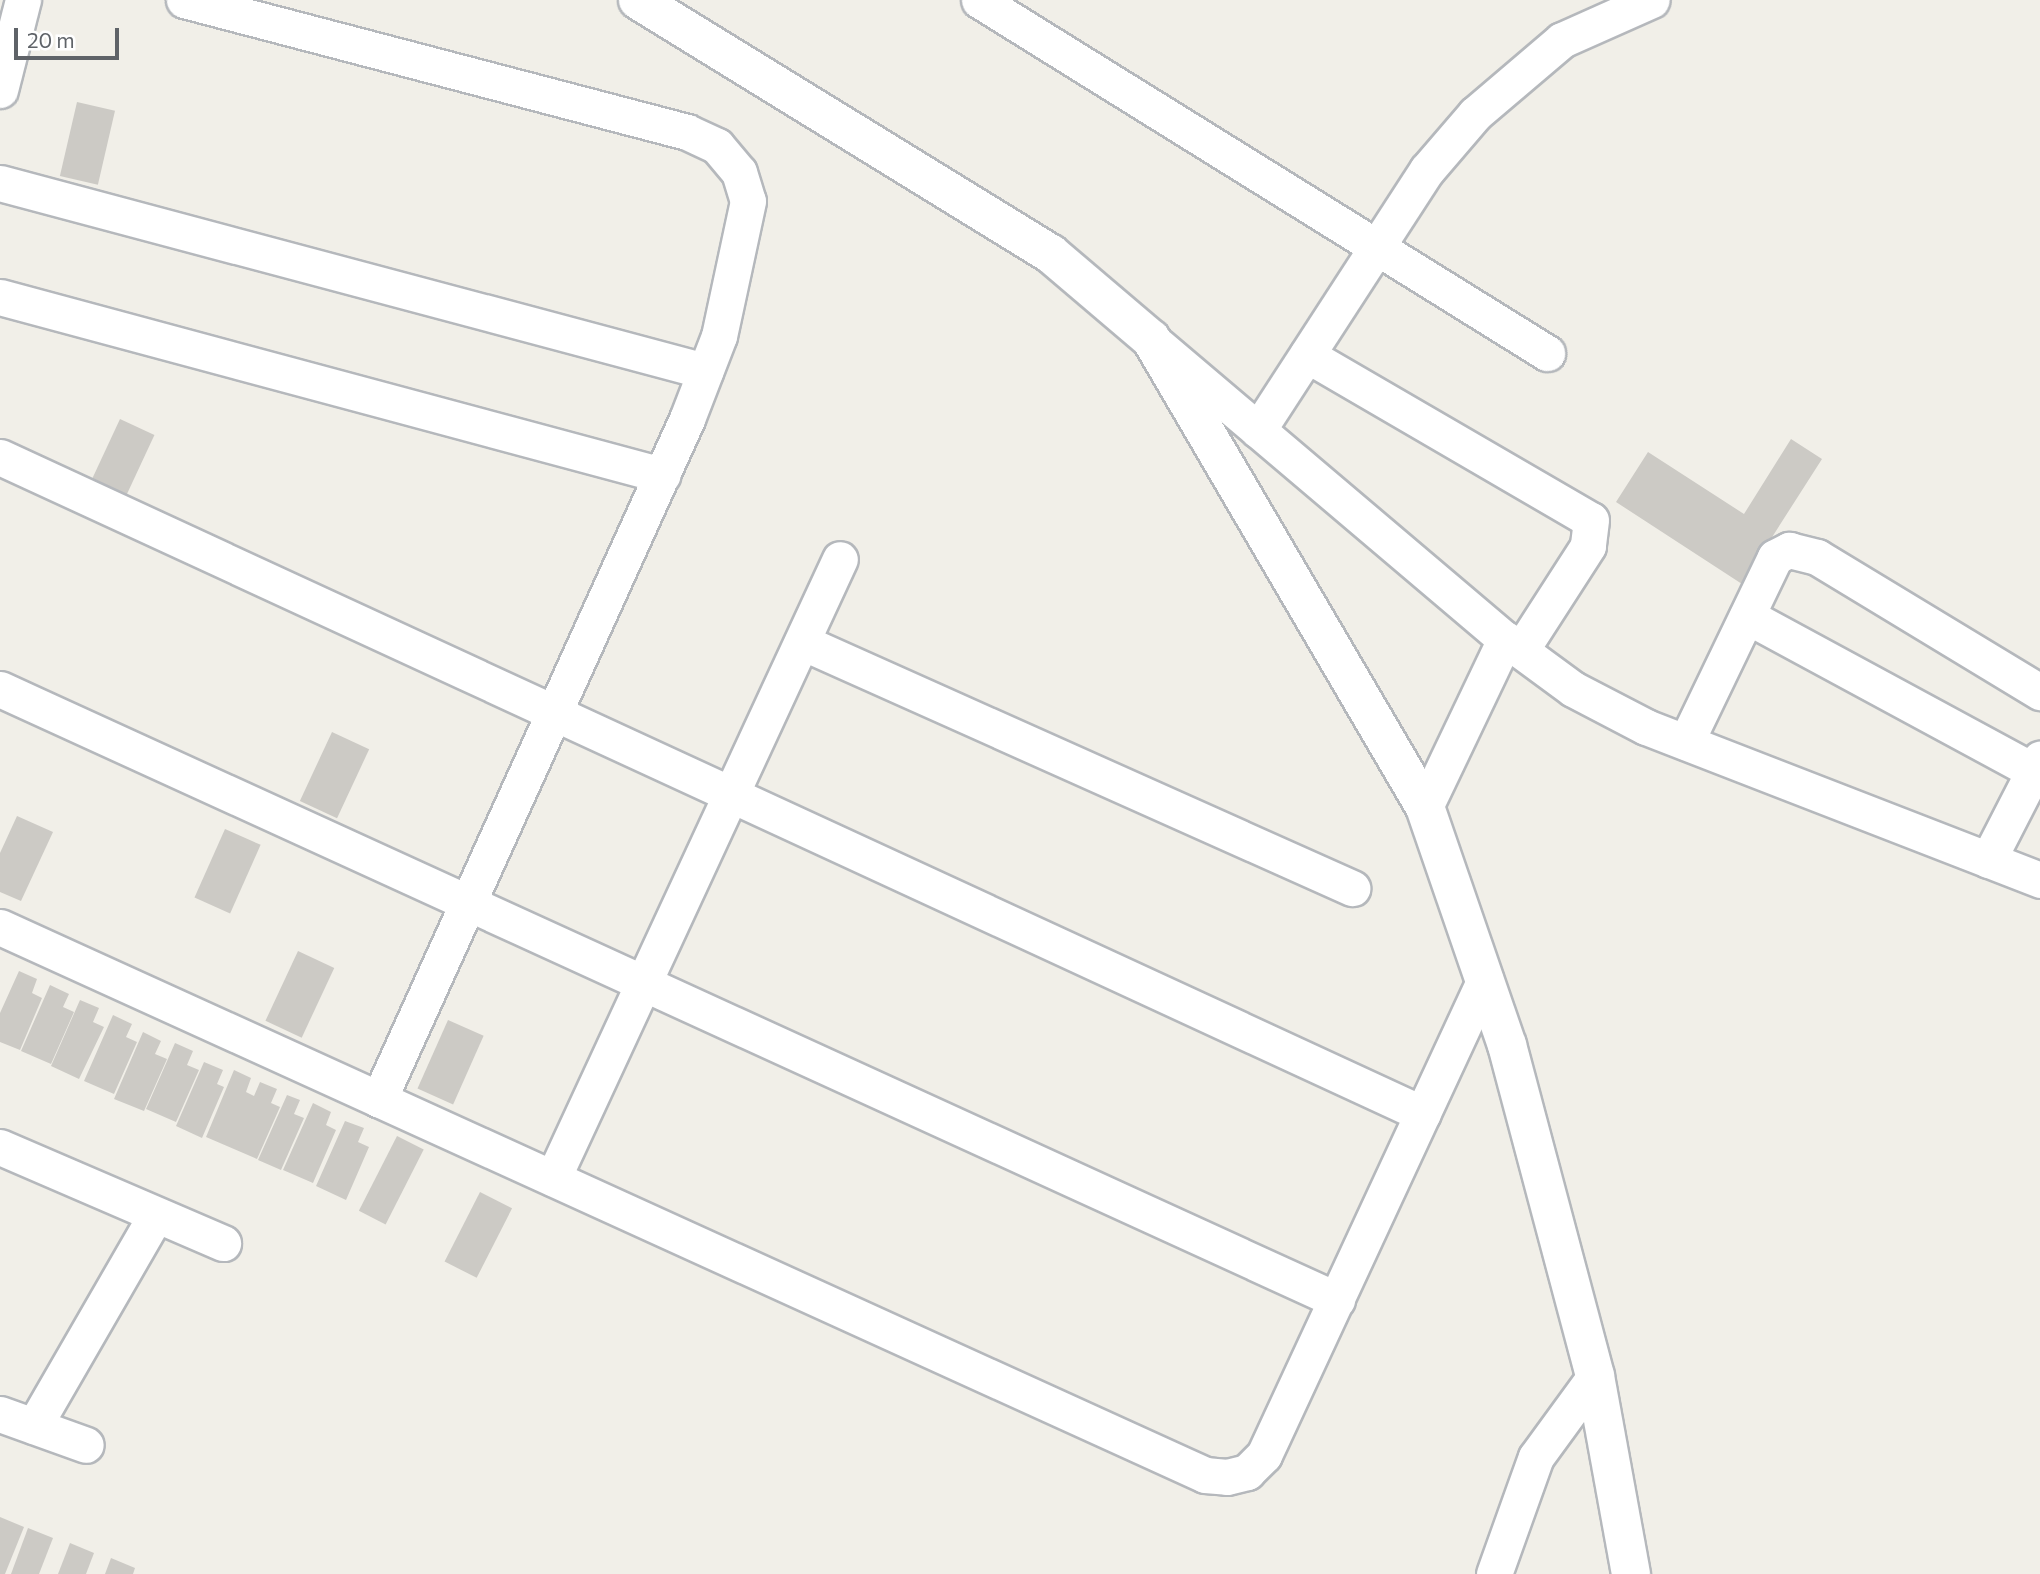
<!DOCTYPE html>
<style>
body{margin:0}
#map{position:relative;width:2040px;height:1574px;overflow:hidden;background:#f1efe8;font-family:Commissioner,sans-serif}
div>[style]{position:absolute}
.building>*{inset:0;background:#cccac5;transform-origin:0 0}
.roads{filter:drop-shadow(2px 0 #b5b8bc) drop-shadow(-2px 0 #b5b8bc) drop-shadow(0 2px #b5b8bc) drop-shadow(0 -2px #b5b8bc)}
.minor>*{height:35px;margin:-17.5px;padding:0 17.5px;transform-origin:17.5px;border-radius:17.5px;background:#fff}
.tertiary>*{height:38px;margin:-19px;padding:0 19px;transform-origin:19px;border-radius:19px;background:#fff}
span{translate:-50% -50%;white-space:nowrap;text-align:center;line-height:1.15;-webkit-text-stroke:6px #fff;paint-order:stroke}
.scale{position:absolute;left:14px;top:28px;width:105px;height:32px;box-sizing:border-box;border:4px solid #5f6368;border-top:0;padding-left:9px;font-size:21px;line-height:24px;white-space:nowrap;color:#5f6368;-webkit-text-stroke:5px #fff;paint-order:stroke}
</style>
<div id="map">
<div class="building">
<div style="left:77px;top:102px;width:39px;height:76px;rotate:13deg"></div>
<div style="left:120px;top:419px;width:38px;height:76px;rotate:25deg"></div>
<div style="clip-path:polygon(1791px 439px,1822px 459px,1742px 584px,1616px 502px,1648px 452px,1744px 514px)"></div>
<div style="left:332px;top:732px;width:41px;height:76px;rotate:25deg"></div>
<div style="clip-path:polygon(17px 816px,53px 832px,21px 901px,0 892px,0 853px)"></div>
<div style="left:225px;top:829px;width:39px;height:75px;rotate:24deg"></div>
<div style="left:298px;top:951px;width:40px;height:77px;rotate:25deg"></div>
<div style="clip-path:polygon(19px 971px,37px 979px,32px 993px,42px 998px,20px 1050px,0 1042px,0 1013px)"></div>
<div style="clip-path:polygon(50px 985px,69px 994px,63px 1007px,74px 1012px,51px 1064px,21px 1051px)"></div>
<div style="clip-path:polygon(80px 1000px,99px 1008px,93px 1022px,104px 1027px,79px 1079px,51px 1066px)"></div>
<div style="clip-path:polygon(113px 1015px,132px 1024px,126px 1037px,137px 1042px,114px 1094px,84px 1081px)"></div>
<div style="left:448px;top:1020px;width:39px;height:75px;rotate:24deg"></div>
<div style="clip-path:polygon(143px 1032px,161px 1041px,155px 1054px,167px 1059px,144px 1111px,114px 1099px)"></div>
<div style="clip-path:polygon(175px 1043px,193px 1051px,187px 1065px,199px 1070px,176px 1122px,146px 1109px)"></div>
<div style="clip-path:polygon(204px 1062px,223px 1070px,217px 1084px,224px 1087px,202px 1138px,176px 1126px)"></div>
<div style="clip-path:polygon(234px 1070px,251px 1078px,246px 1092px,254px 1096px,260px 1082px,277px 1089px,271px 1103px,280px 1107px,257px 1159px,206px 1137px)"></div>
<div style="clip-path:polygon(287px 1095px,300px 1100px,294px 1114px,304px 1118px,281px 1170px,258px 1160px)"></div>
<div style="clip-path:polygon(313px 1103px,331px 1112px,326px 1125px,336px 1130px,313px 1183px,283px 1170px)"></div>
<div style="clip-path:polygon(345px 1121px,364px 1128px,358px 1142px,369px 1147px,346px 1200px,316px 1186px)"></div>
<div style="left:397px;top:1136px;width:30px;height:84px;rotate:27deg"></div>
<div style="left:480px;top:1192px;width:36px;height:78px;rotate:27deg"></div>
<div style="clip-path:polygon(0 1517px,24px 1527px,5px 1574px,0 1574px)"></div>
<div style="clip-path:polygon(28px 1528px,53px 1538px,39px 1574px,11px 1574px)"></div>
<div style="clip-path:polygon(70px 1543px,94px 1553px,86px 1574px,58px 1574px)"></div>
<div style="clip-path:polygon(111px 1558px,135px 1568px,133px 1574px,105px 1574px)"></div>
</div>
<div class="roads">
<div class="minor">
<div style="left:184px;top:0;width:520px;rotate:14.7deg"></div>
<div style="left:687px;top:132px;width:33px;rotate:25deg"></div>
<div style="left:717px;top:146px;width:34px;rotate:50deg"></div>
<div style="left:739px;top:172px;width:30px;rotate:73deg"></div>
<div style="left:748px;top:201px;width:138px;rotate:102.1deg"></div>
<div style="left:719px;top:336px;width:89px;rotate:111.1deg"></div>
<div style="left:687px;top:419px;width:747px;rotate:114.37deg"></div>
<div style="left:979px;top:0;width:669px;rotate:31.86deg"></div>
<div style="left:0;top:90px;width:93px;rotate:-75.7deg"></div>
<div style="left:0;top:183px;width:730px;rotate:14.93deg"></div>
<div style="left:0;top:297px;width:686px;rotate:15.05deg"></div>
<div style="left:1159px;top:346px;width:453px;rotate:40.3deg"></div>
<div style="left:1505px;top:639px;width:84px;rotate:36.3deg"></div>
<div style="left:1573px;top:689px;width:82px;rotate:27.5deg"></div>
<div style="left:1646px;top:727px;width:423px;rotate:21.2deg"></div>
<div style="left:1307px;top:355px;width:328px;rotate:30.2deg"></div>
<div style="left:1591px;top:520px;width:26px;rotate:97deg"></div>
<div style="left:1588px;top:546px;width:124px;rotate:122.8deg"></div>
<div style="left:1258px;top:430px;width:310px;rotate:-57deg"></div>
<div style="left:1427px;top:170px;width:74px;rotate:-49.4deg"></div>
<div style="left:1475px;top:114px;width:114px;rotate:-40.4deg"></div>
<div style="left:1562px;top:40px;width:98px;rotate:-24deg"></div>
<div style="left:0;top:457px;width:1567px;rotate:24.78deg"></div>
<div style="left:1747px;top:616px;width:326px;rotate:28.4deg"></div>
<div style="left:802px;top:642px;width:603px;rotate:24.1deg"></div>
<div style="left:0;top:689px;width:1470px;rotate:24.56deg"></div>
<div style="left:1686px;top:742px;width:205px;rotate:-64.3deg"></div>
<div style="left:1775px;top:557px;width:16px;rotate:-27deg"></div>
<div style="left:1789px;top:550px;width:29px;rotate:14deg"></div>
<div style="left:1817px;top:557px;width:261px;rotate:31.2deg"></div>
<div style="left:1425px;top:807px;width:186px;rotate:-64.5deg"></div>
<div style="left:1988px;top:860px;width:114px;rotate:-62.8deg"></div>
<div style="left:0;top:927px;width:1324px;rotate:24.45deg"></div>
<div style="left:1205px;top:1475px;width:22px;rotate:5deg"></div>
<div style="left:1227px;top:1477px;width:21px;rotate:-14deg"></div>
<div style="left:1247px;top:1472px;width:24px;rotate:-45deg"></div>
<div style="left:1264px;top:1455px;width:525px;rotate:-65.1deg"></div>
<div style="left:0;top:1147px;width:243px;rotate:23.3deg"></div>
<div style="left:553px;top:1178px;width:682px;rotate:-65.13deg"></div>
<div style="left:0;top:1414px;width:91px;rotate:19.8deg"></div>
<div style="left:34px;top:1426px;width:242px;rotate:-60deg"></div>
<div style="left:1494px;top:1574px;width:124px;rotate:-70.3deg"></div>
<div style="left:1536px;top:1457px;width:100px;rotate:-53.9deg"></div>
</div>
<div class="tertiary">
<div style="left:638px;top:0;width:485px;rotate:31.6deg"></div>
<div style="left:1051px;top:254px;width:131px;rotate:40.4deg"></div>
<div style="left:1151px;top:339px;width:542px;rotate:59.65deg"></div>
<div style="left:1425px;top:807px;width:252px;rotate:71deg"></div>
<div style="left:1507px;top:1045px;width:342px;rotate:75.1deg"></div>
<div style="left:1595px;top:1376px;width:201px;rotate:79.7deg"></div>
</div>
</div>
<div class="scale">20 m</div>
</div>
